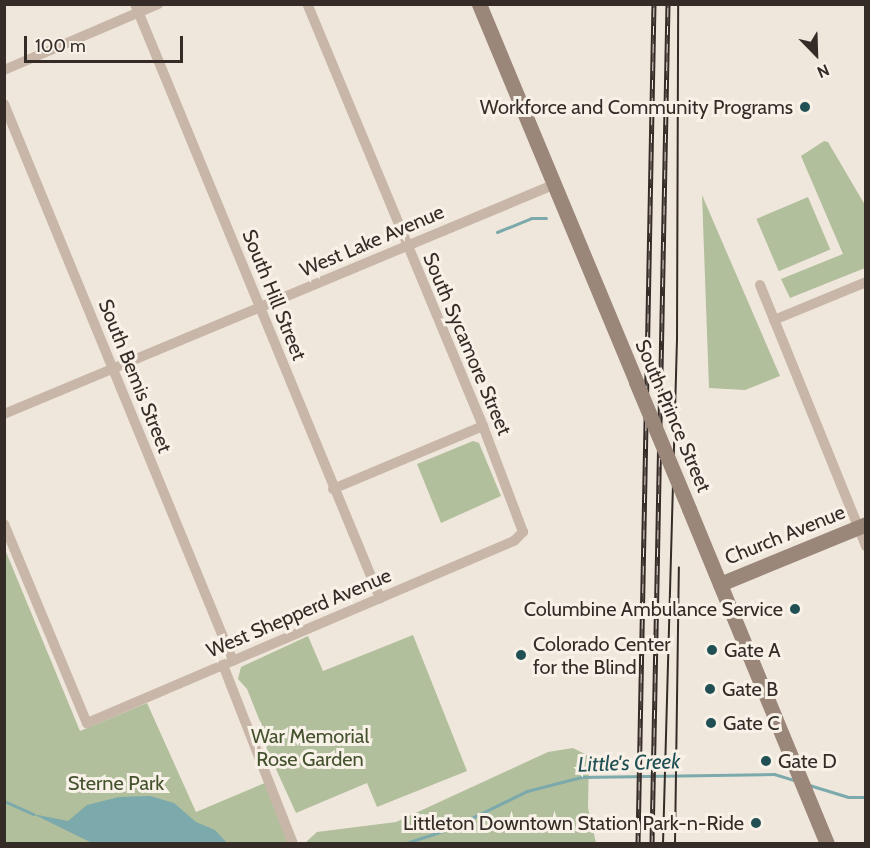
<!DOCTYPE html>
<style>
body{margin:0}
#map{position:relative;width:870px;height:848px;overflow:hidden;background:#f0e7dc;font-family:Cabin,sans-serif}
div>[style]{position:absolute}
.green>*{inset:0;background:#b2bf9c;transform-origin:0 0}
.water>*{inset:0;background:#7ca9ac}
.stream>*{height:3px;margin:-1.5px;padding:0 1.5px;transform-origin:1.5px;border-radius:1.5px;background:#7ca9ac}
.street>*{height:10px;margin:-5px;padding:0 5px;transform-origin:5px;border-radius:5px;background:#c8b7a8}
.secondary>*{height:15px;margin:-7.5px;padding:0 7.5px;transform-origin:7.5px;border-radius:7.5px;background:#9b877a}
.tram>*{height:1.5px;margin:-0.75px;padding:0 0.75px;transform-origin:0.75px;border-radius:0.75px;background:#352c28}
.rail>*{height:5px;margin-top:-2.5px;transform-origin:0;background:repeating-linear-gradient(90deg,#f8f1e8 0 9px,#352c28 0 18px);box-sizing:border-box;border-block:2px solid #352c28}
.secondary-bridge>*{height:15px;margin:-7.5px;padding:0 7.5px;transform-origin:7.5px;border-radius:7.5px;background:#9b877a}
.dots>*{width:16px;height:16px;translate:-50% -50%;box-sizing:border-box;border:3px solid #f8f1e8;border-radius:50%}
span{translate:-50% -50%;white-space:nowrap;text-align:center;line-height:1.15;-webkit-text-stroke:6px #f8f1e8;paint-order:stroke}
.poi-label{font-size:20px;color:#352c28}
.right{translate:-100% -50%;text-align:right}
.left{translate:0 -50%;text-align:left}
.street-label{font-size:20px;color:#352c28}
.park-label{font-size:20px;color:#44522d}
.water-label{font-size:21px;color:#205054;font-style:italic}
.frame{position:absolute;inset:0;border:6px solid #352c28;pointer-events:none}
.north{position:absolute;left:786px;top:24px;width:60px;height:60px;-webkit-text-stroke:4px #f8f1e8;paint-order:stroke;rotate:157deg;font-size:16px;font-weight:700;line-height:24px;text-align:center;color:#352c28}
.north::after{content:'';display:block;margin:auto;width:21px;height:27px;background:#352c28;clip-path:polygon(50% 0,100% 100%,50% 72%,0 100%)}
.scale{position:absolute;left:24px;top:36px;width:159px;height:27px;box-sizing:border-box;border:3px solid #352c28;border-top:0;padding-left:8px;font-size:18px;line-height:21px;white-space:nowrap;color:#352c28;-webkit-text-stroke:4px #f8f1e8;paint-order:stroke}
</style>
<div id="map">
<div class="green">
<div style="clip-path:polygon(824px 141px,828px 142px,865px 205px,865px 268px,790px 298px,781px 279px,843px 254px,801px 156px)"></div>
<div style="clip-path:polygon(702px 195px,780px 376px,745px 390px,709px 388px)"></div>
<div style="left:808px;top:197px;width:57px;height:56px;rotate:67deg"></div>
<div style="clip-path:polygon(473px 441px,479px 443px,501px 496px,441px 523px,417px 464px)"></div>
<div style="clip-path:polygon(4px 547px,80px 731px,147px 703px,196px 812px,267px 782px,293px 843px,5px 843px)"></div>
<div style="clip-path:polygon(413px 635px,467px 771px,377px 807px,367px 783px,296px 813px,265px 745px,267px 739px,247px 689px,238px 679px,241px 667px,308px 636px,323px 671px)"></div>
<div style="clip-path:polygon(573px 748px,589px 756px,588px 808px,596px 843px,306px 842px,317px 832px,396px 822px,548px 752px)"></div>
</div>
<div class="water">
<div style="clip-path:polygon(150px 796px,174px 803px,196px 822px,215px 830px,227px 843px,92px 843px,33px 814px,68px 821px,87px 805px,119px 797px)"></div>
</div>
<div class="stream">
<div style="left:497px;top:232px;width:37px;rotate:-22deg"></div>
<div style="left:531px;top:218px;width:15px"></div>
<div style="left:809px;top:785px;width:41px;rotate:17.1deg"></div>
<div style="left:848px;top:797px;width:18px"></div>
<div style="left:4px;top:801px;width:32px;rotate:24deg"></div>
<div style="left:322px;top:844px;width:19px"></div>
<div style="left:403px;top:844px;width:48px;rotate:-18.1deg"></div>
<div style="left:449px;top:829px;width:87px;rotate:-26deg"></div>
<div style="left:527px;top:791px;width:56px;rotate:-14.5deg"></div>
<div style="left:581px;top:777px;width:193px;rotate:-0.9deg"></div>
<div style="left:774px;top:774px;width:21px;rotate:17deg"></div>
</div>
<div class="street">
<div style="left:135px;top:4px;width:643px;rotate:67.59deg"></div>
<div style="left:4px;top:70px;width:168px;rotate:-23.2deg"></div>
<div style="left:4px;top:104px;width:602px;rotate:67.65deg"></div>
<div style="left:760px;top:285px;width:282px;rotate:67.9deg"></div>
<div style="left:774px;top:320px;width:100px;rotate:-22.4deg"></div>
<div style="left:4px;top:414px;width:595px;rotate:-22.64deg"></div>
<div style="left:333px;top:489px;width:163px;rotate:-22.8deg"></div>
<div style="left:4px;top:524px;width:216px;rotate:67.4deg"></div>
<div style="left:87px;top:723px;width:464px;rotate:-23.1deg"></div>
<div style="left:514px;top:541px;width:13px;rotate:-45deg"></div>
<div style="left:523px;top:532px;width:113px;rotate:-110.7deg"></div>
<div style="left:483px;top:426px;width:457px;rotate:-112.6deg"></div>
<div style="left:223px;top:665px;width:192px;rotate:68.6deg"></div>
</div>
<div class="secondary">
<div style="left:479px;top:4px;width:409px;rotate:67.4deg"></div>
<div style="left:689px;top:509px;width:362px;rotate:67.6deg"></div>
<div style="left:720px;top:584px;width:158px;rotate:-22.3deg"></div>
</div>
<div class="tram">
<div style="left:663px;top:844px;width:504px;rotate:-88.41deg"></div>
<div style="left:677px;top:340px;width:336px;rotate:-89.8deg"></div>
<div style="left:675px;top:844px;width:276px;rotate:-89.2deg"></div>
</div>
<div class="rail">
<div style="left:638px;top:844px;width:840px;rotate:-88.91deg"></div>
<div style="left:652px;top:844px;width:840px;rotate:-88.91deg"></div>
</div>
<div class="secondary-bridge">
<div style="left:636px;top:382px;width:138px;rotate:67.3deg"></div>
</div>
<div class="dots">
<div style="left:805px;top:107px;background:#205054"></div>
<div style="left:795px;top:609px;background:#205054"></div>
<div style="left:712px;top:650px;background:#205054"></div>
<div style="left:521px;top:655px;background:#205054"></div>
<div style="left:710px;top:689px;background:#205054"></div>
<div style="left:711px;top:723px;background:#205054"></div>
<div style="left:766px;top:761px;background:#205054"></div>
<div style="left:756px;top:823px;background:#205054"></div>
</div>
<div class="poi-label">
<span class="right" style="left:793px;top:107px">Workforce and Community Programs</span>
<span class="right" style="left:783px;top:609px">Columbine Ambulance Service</span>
<span class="left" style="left:533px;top:656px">Colorado Center<br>for the Blind</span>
<span class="left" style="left:724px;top:650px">Gate A</span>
<span class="left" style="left:722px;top:689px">Gate B</span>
<span class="left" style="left:723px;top:723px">Gate C</span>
<span class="left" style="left:778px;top:761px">Gate D</span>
<span class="right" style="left:744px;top:823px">Littleton Downtown Station Park-n-Ride</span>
</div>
<div class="street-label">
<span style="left:372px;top:241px;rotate:-23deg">West Lake Avenue</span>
<span style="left:274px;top:295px;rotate:68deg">South Hill Street</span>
<span style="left:467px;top:344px;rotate:67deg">South Sycamore Street</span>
<span style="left:135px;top:376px;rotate:68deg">South Bemis Street</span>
<span style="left:673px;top:416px;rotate:67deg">South Prince Street</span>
<span style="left:785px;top:535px;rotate:-22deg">Church Avenue</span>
<span style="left:299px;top:613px;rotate:-23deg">West Shepperd Avenue</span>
</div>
<div class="park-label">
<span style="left:310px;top:748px">War Memorial<br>Rose Garden</span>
<span style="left:116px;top:783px">Sterne Park</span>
</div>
<div class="water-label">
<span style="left:629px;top:763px;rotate:-2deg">Little's Creek</span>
</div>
<div class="frame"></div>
<div class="north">N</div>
<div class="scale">100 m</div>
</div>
